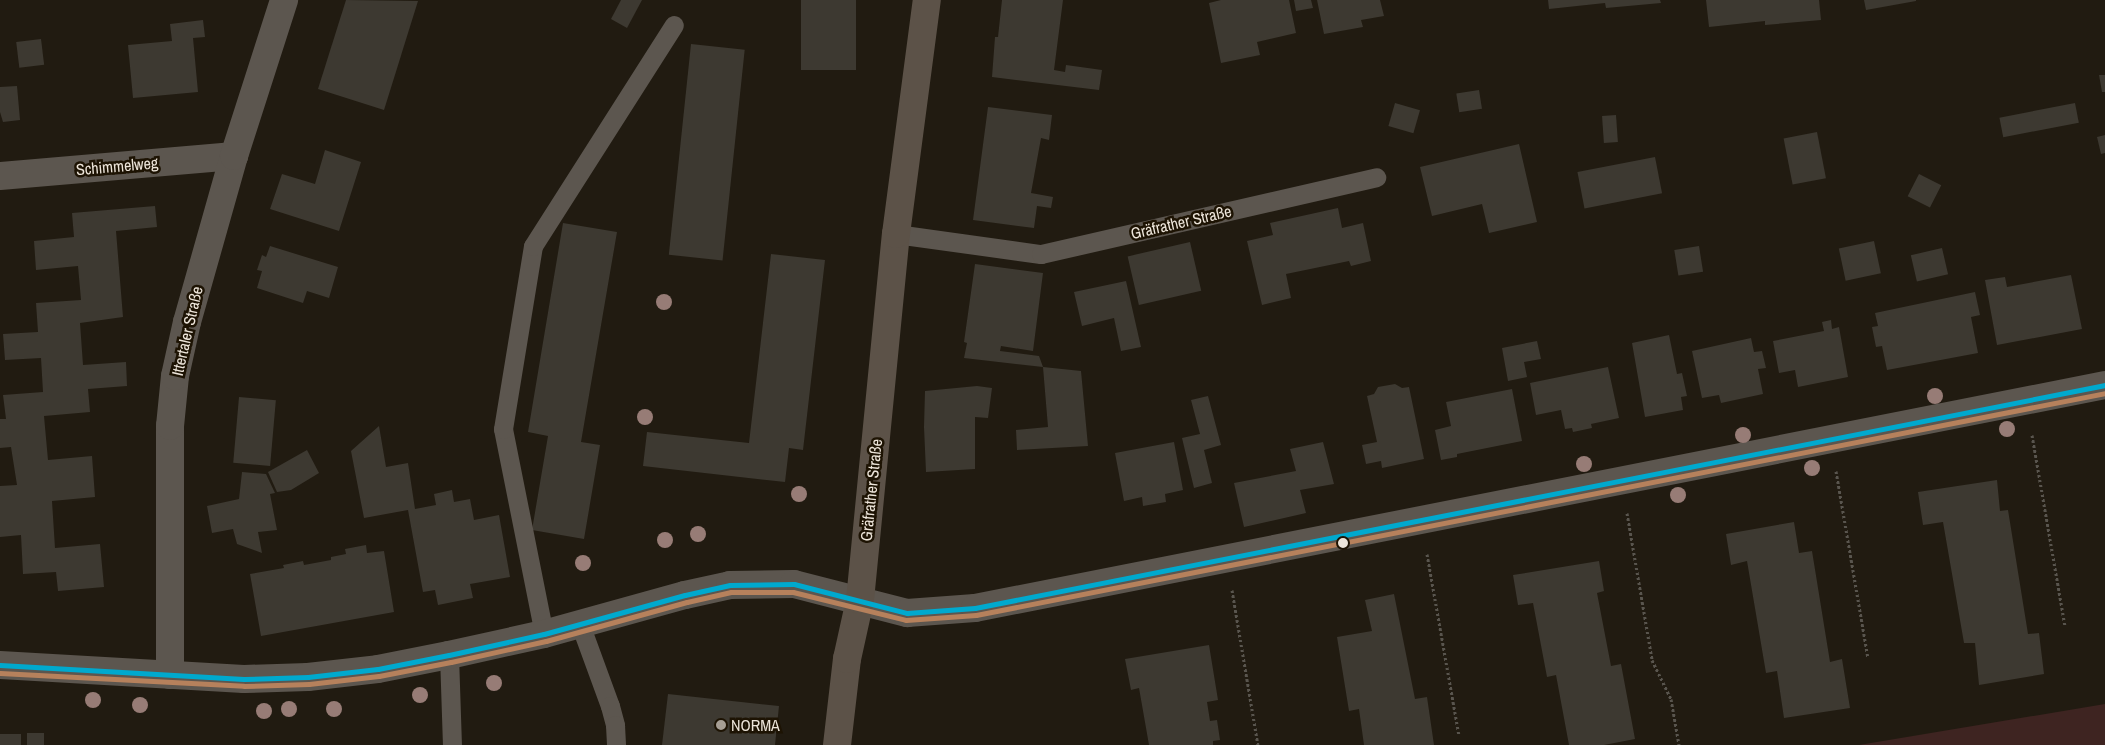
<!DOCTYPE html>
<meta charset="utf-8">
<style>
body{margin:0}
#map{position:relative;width:2105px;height:745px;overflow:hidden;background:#211b11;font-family:"Archivo Narrow",sans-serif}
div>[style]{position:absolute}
.green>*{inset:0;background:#3e2421}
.building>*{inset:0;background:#3d3931;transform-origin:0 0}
.path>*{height:3px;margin-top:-1.5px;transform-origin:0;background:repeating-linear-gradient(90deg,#59554e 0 2.5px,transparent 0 5px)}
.lane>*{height:19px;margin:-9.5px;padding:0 9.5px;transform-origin:9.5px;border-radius:9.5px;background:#5c564f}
.street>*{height:28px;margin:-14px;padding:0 14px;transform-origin:14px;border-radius:14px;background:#5c564f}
.primary>*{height:28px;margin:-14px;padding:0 14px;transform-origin:14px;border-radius:14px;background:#5c5248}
.bus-1>*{height:5px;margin:-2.5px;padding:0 2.5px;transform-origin:2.5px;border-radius:2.5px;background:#00a9ce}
.bus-2>*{height:5px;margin:-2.5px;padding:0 2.5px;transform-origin:2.5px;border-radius:2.5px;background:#b6815c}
.trees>*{width:16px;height:16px;margin:-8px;border-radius:50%;background:#977c76}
.dots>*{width:14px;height:14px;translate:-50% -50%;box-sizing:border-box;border:2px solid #1d1303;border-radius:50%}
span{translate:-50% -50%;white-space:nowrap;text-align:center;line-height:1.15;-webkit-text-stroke:5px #1d1303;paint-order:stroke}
.street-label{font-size:16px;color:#ede5da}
.poi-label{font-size:16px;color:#ede5da}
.left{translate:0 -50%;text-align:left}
</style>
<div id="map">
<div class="green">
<div style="clip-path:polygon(2105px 704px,2105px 745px,1859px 745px)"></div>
</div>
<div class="building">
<div style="clip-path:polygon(346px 0,418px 1px,384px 110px,318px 89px)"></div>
<div style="clip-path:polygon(621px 0,642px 0,627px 28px,611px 19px)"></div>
<div style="left:801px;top:0;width:55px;height:70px"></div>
<div style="clip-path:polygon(1002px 0,1063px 0,1054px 70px,1065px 72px,1066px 65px,1102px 70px,1099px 90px,992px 77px,995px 37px,998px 37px)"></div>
<div style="clip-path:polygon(1221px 0,1289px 0,1296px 33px,1257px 42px,1260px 55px,1221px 63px,1209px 3px)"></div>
<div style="clip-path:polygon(1294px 0,1311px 0,1313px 8px,1296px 11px)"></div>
<div style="clip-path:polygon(1317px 0,1380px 0,1384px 16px,1361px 20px,1363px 27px,1324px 34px)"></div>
<div style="clip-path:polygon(1548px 0,1660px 0,1661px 3px,1606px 8px,1605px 3px,1549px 9px)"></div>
<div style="clip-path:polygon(1706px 0,1819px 0,1821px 20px,1765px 25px,1765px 21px,1709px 27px)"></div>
<div style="clip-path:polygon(1864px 0,1916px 0,1916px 1px,1866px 10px)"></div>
<div style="clip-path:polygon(203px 20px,205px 37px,193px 38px,198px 92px,133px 98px,128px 45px,172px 41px,170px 24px)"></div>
<div style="left:41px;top:39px;width:26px;height:25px;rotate:83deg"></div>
<div style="left:691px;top:44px;width:54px;height:212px;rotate:6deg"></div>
<div style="clip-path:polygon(2099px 75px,2105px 75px,2105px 92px,2102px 92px)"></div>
<div style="clip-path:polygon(17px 86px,20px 120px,3px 122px,0 112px,0 87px)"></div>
<div style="left:1479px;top:90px;width:19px;height:23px;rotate:81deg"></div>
<div style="left:1395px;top:103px;width:26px;height:24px;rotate:16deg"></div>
<div style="left:2075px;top:103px;width:20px;height:77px;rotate:79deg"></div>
<div style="clip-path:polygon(988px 107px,1052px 115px,1049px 140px,1041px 138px,1031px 193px,1053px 197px,1051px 208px,1037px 206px,1034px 228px,973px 220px)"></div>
<div style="left:1616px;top:115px;width:27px;height:14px;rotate:86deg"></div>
<div style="left:1817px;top:132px;width:47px;height:34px;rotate:79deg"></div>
<div style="clip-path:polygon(2105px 135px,2105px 153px,2101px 154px,2097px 137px)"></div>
<div style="clip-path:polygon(1519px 144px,1537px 222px,1489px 233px,1482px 204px,1432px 216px,1420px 167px)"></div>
<div style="clip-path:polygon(325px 150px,361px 162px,339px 231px,270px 209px,282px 174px,315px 184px)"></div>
<div style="left:1655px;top:157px;width:37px;height:79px;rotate:79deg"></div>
<div style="left:1919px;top:174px;width:25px;height:25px;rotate:27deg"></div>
<div style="clip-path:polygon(155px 206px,157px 227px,116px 231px,123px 317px,80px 323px,83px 365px,126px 362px,127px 386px,88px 389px,90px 412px,44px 416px,48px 460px,92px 456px,95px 497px,52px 501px,55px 548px,100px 544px,104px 587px,58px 591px,56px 572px,23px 574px,21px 535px,0 537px,0 486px,17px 485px,11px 447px,0 448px,0 419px,6px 419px,3px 395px,43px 392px,41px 358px,5px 360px,3px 334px,38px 332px,36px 303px,81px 300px,78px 266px,36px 270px,34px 241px,74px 237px,72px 213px)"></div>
<div style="clip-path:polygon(1338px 208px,1342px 228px,1363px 223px,1371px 261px,1351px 266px,1349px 261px,1286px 274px,1291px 298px,1262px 305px,1247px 241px,1273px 235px,1270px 223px)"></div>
<div style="clip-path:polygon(563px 223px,617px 232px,581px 442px,600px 445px,584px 539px,532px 530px,548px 436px,528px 432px)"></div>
<div style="left:1874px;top:241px;width:33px;height:36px;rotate:78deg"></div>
<div style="left:1190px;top:242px;width:50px;height:64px;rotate:77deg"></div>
<div style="clip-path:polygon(270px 246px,338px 267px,329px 298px,307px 291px,303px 303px,257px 288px,262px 271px,257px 270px,262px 255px,266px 257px)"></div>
<div style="left:1699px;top:246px;width:26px;height:25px;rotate:81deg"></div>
<div style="left:1942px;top:248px;width:27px;height:32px;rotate:77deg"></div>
<div style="clip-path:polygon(771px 254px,825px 260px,803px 450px,789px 448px,785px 482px,643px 466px,647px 432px,749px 443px)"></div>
<div style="clip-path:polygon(975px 264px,1043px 273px,1033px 351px,1001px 346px,1000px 351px,1039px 356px,1043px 367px,1081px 371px,1088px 446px,1017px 450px,1016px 430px,1048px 427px,1043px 367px,964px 358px,967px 343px,964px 342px)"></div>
<div style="clip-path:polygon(2071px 275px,2082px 329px,1997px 345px,1985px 280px,2005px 277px,2007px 287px)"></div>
<div style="clip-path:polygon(1126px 281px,1141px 347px,1121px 351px,1114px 318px,1082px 326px,1074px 292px)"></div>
<div style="clip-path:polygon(1975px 292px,1980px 315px,1971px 317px,1978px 353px,1887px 370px,1882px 346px,1876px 347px,1872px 327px,1878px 326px,1875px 313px)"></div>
<div style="clip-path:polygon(1831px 320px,1832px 329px,1839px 327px,1848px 377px,1798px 387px,1795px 370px,1779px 373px,1773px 341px,1824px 331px,1822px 322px)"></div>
<div style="clip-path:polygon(1669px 335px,1677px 374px,1682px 373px,1687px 396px,1681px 397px,1683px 410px,1645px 417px,1632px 343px)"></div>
<div style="clip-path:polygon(1751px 338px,1754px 352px,1762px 351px,1766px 368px,1758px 369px,1763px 394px,1721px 403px,1719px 395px,1702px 398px,1692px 351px)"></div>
<div style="clip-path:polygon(1537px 341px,1541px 359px,1524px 362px,1527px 377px,1508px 381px,1502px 348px)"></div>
<div style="clip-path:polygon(1608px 367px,1619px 418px,1591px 424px,1592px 428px,1573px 432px,1572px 428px,1565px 429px,1561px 410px,1536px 415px,1530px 383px)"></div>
<div style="clip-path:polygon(1395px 384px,1402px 388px,1409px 387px,1424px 459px,1382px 468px,1381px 461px,1366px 464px,1362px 445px,1377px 442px,1367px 396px,1374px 394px,1378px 387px)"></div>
<div style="clip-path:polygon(977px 386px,992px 388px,988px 418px,975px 417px,975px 469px,926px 472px,924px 427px,925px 391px)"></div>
<div style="clip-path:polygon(1512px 389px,1522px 441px,1457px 454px,1457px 457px,1441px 460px,1435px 430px,1451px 426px,1446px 402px)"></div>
<div style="clip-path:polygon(1208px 396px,1221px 445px,1204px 450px,1212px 483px,1194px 488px,1182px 438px,1200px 434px,1191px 400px)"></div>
<div style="left:239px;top:397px;width:37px;height:66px;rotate:5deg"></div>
<div style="clip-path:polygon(379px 426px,386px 467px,408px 463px,415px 509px,436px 505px,434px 494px,452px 490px,454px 502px,470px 499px,474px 520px,499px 515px,510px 577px,470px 584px,473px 598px,438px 605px,435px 590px,423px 592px,408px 510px,364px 518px,351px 451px)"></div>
<div style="clip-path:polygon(1174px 442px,1183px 490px,1165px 494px,1166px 502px,1143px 506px,1142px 497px,1124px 501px,1115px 453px)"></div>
<div style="clip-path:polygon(1323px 442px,1334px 484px,1300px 490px,1306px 513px,1244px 527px,1234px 483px,1296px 471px,1290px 449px)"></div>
<div style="clip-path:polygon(307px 450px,319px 473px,291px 490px,277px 492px,268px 472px)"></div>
<div style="clip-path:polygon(242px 472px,266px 474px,275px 493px,270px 494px,277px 530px,258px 532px,262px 553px,237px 544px,233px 529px,212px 533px,207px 506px,239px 499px)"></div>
<div style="clip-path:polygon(1997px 480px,2000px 511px,2008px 510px,2028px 634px,2039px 633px,2044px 674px,1979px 685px,1975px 643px,1964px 643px,1943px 522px,1923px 525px,1918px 492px)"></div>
<div style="clip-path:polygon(1794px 522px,1799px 553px,1812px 551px,1830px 662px,1842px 659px,1850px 708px,1784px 718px,1777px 671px,1766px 673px,1747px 561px,1731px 565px,1726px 534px)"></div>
<div style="clip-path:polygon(366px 545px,367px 553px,384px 551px,394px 612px,261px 636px,250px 574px,284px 568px,283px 565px,303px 561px,304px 565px,331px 560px,331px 557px,346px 554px,345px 549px)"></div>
<div style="clip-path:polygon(1599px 561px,1604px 591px,1597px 593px,1611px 666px,1621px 664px,1635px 739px,1604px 745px,1569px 745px,1556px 675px,1547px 677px,1533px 603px,1518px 605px,1513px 575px)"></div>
<div style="clip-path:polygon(1394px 594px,1415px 699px,1427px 697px,1434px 745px,1364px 745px,1359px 709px,1349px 711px,1337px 637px,1372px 631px,1365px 600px)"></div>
<div style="clip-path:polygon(1209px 645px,1218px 700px,1207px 702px,1210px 721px,1217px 720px,1220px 740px,1213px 741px,1213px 745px,1149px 745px,1139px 688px,1131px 690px,1125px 659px)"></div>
<div style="clip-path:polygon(668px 694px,779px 706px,775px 745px,662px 745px)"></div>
<div style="left:44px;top:733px;width:12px;height:17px;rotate:90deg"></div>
<div style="left:0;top:734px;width:21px;height:11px"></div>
</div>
<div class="path">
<div style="left:2032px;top:435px;width:194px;rotate:80.2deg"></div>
<div style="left:1836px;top:471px;width:190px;rotate:80.3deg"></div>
<div style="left:1627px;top:513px;width:149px;rotate:80.3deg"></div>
<div style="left:1652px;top:660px;width:43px;rotate:64deg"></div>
<div style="left:1671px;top:699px;width:47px;rotate:80.1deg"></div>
<div style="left:1427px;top:554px;width:184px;rotate:80deg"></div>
<div style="left:1232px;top:590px;width:157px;rotate:80.5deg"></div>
</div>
<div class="lane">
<div style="left:896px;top:234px;width:146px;rotate:7.9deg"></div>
<div style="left:1041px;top:254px;width:344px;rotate:-12.9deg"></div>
<div style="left:580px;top:624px;width:87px;rotate:69.9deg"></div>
<div style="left:610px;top:706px;width:20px;rotate:75deg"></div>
<div style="left:615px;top:725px;width:20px;rotate:87deg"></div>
<div style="left:544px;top:634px;width:209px;rotate:-101.3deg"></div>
<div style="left:503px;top:429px;width:185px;rotate:-80.7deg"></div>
<div style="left:533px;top:246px;width:262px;rotate:-57.5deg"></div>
<div style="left:449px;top:655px;width:90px;rotate:88.1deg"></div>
</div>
<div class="street">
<div style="left:0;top:176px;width:235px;rotate:-4.9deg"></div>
<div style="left:0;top:665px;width:244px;rotate:3.3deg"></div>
<div style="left:244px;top:679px;width:64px;rotate:-1.8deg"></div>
<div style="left:308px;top:677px;width:70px;rotate:-6.5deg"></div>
<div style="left:378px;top:669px;width:72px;rotate:-11.2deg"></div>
<div style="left:449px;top:655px;width:97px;rotate:-12.5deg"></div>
<div style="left:544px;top:634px;width:146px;rotate:-15.5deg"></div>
<div style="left:685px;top:595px;width:46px;rotate:-12.5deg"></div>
<div style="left:730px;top:585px;width:64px;rotate:-0.9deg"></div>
<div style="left:794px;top:584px;width:117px;rotate:14.4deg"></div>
<div style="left:907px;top:613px;width:68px;rotate:-4.2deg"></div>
<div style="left:975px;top:608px;width:1152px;rotate:-11.16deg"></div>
<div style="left:170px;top:675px;width:249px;rotate:-90deg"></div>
<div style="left:170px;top:426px;width:50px;rotate:-84.3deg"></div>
<div style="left:175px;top:376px;width:55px;rotate:-77.5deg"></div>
<div style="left:187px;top:322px;width:173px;rotate:-74.2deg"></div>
<div style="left:234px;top:156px;width:164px;rotate:-72.2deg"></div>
</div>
<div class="primary">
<div style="left:837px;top:745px;width:87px;rotate:-83.4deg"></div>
<div style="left:847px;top:659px;width:60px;rotate:-77.6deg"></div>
<div style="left:860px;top:600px;width:368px;rotate:-84.4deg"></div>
<div style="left:896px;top:234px;width:236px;rotate:-82.5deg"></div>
</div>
<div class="bus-1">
<div style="left:0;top:665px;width:244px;rotate:3.3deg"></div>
<div style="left:244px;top:679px;width:64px;rotate:-1.8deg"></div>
<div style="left:308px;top:677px;width:70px;rotate:-6.5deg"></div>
<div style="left:378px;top:669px;width:72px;rotate:-11.2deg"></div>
<div style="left:449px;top:655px;width:97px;rotate:-12.5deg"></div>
<div style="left:544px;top:634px;width:146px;rotate:-15.5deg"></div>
<div style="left:685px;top:595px;width:46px;rotate:-12.5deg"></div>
<div style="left:730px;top:585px;width:64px;rotate:-0.9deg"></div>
<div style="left:794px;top:584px;width:117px;rotate:14.4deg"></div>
<div style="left:907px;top:613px;width:68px;rotate:-4.2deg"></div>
<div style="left:975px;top:608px;width:1152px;rotate:-11.16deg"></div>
</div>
<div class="bus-2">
<div style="left:0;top:673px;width:244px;rotate:3deg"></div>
<div style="left:244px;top:686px;width:65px;rotate:-1.8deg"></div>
<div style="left:309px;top:684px;width:70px;rotate:-6.5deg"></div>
<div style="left:379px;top:676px;width:73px;rotate:-11deg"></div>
<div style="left:451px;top:662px;width:97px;rotate:-12.5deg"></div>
<div style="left:546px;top:641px;width:146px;rotate:-15.5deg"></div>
<div style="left:687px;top:602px;width:45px;rotate:-12.8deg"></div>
<div style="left:731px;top:592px;width:62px"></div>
<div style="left:793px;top:592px;width:116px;rotate:13.9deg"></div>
<div style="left:906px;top:620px;width:70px;rotate:-4.1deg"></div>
<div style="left:976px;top:615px;width:1151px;rotate:-11.12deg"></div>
</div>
<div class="trees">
<div style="left:664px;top:302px"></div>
<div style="left:1935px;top:396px"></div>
<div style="left:645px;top:417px"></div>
<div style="left:2007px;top:429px"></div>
<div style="left:1743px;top:435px"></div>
<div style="left:1584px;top:464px"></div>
<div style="left:1812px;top:468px"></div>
<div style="left:799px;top:494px"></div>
<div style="left:1678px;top:495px"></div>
<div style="left:698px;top:534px"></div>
<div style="left:665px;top:540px"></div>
<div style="left:583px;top:563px"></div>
<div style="left:494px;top:683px"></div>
<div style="left:420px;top:695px"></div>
<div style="left:93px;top:700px"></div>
<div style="left:140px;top:705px"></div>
<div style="left:289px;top:709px"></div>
<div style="left:334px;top:709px"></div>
<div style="left:264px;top:711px"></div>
</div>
<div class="dots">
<div style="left:1343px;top:543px;background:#ede5da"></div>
<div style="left:721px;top:725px;background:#a69e94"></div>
</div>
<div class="street-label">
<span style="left:117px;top:166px;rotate:-5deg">Schimmelweg</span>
<span style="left:1181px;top:222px;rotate:-13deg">Gräfrather Straße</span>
<span style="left:187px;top:331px;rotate:-77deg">Ittertaler Straße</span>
<span style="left:871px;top:490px;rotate:-84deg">Gräfrather Straße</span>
</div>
<div class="poi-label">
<span class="left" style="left:731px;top:725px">NORMA</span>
</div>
</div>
